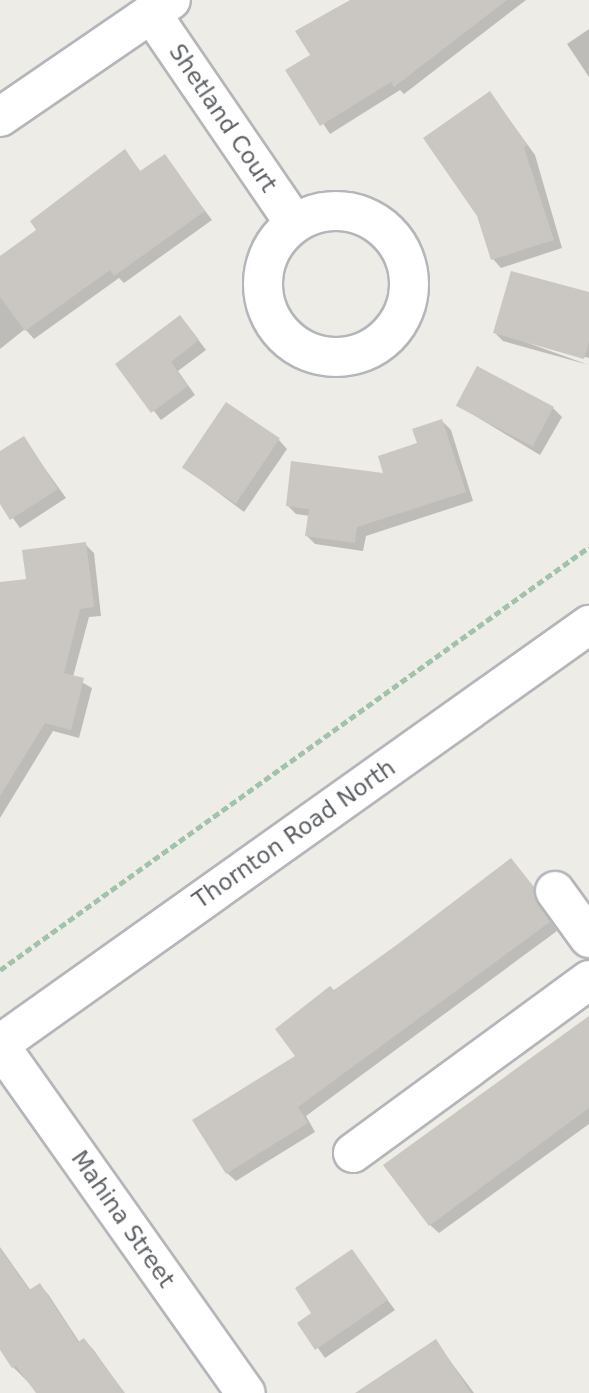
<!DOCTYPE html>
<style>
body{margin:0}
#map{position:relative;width:589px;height:1393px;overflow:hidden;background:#eeece7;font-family:"DejaVu Sans",sans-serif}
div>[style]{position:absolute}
.shadow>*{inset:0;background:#0003}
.building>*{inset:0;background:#cac7c3;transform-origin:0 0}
.path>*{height:4.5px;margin-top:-2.25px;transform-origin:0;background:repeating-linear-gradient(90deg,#a0c3aa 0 7px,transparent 0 10.5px)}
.roads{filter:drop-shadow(2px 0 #b4b6b9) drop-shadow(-2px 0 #b4b6b9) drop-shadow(0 2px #b4b6b9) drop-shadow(0 -2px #b4b6b9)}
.minor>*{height:38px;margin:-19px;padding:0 19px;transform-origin:19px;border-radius:19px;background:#fff}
.minor>.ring{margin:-19px;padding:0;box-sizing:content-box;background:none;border:38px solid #fff;border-radius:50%}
.secondary>*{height:38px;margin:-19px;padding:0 19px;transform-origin:19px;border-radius:19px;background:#fff}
span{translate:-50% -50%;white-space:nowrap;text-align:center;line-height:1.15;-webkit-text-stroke:5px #fff;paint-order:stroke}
.street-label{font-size:23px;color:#5e6165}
</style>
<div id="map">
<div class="shadow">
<div style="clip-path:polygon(356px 0,526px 0,404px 94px,400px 90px,330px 134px,288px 71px,312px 56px)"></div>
<div style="clip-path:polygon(589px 29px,589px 77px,567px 44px)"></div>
<div style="clip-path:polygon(490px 93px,535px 155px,562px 248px,501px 268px,493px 259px)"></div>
<div style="clip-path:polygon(125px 152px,141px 172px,164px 156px,212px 220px,124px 283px,119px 278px,34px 339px,25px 329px,0 349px,0 258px,38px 231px)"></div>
<div style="clip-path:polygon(589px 294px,589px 358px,503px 334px,589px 365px,503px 341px,495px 333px)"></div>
<div style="clip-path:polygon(188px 326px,206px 350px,178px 371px,195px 395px,161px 420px,117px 364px)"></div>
<div style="clip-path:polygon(457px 405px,553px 408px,562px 417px,540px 455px)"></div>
<div style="clip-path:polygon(442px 421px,451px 430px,473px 501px,366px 536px,363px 551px,315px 544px,307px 536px,310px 516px,296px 514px,287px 505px,386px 475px)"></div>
<div style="clip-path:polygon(23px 438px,66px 498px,20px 528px,0 500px,0 453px)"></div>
<div style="clip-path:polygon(279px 440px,287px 449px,244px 512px,184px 467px)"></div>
<div style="clip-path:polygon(85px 544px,94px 553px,101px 616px,89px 617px,73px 677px,92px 688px,79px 738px,53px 731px,0 818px,0 583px,28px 580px)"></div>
<div style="clip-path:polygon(511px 860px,542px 898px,545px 914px,557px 931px,306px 1116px,315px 1132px,236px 1181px,227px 1173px,334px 992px)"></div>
<div style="clip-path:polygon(589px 1018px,589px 1124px,439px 1233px,430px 1225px)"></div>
<div style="clip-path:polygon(0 1247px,31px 1291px,39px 1285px,48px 1294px,80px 1343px,84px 1340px,93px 1349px,124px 1393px,39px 1393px,13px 1367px,0 1346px)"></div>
<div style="clip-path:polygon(351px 1251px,395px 1310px,325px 1358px,300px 1323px,314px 1313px)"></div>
<div style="clip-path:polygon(436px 1342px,474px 1393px,379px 1393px)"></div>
</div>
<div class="building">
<div style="clip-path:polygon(350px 0,507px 0,394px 87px,391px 82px,320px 126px,285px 70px,310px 55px,295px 31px)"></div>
<div style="clip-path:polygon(490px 91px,527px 145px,524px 148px,554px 240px,491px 260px,477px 216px,423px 138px)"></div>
<div style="clip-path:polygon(125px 149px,140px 171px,165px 154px,205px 211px,114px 276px,110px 270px,25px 331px,0 297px,0 256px,36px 230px,30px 221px)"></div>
<div style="clip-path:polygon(511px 271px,589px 292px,589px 342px,584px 359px,493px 333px)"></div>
<div style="clip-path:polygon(180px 315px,199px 340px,171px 362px,188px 386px,151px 413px,115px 364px)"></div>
<div style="left:477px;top:366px;width:87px;height:45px;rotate:28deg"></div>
<div style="left:226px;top:402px;width:65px;height:79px;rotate:34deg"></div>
<div style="clip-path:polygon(442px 419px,466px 492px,357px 527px,355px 543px,305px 536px,309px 509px,286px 506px,291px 461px,383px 473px,378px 456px,417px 443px,412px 429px)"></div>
<div style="clip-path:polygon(24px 436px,58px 489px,10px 520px,0 504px,0 451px)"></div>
<div style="clip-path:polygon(86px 542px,94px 607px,80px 609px,64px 673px,84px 678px,71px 730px,45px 723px,0 796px,0 582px,26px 579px,22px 550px)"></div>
<div style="clip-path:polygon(511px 858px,534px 887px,537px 903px,550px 922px,298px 1107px,308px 1123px,226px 1174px,192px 1120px,295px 1056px,275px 1029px,330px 986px,334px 990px,398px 944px)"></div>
<div style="clip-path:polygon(589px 1016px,589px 1108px,429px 1226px,383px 1165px)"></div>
<div style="clip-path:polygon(0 1248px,29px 1290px,40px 1283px,78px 1342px,84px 1338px,125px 1393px,36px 1393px,16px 1366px,12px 1368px,0 1350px)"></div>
<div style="clip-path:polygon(352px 1249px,388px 1300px,315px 1350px,297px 1323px,311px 1313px,295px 1288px)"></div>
<div style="clip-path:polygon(436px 1339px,471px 1393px,355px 1393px)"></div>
</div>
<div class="path">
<div style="left:0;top:970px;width:725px;rotate:-35.68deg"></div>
</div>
<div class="roads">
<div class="minor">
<div style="left:151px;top:13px;width:254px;rotate:55.7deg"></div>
<div style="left:0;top:117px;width:207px;rotate:-34.4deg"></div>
<div class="ring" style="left:263px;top:211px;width:108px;height:108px"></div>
<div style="left:555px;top:891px;width:58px;rotate:54.1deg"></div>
<div style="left:0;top:1046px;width:425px;rotate:54.7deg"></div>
<div style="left:353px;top:1153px;width:293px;rotate:-36.2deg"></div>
</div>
<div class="secondary">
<div style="left:0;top:1044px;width:723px;rotate:-35.43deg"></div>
</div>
</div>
<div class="street-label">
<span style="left:223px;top:118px;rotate:56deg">Shetland Court</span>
<span style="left:294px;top:834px;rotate:-35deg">Thornton Road North</span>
<span style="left:123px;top:1219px;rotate:55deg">Mahina Street</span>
</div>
</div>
